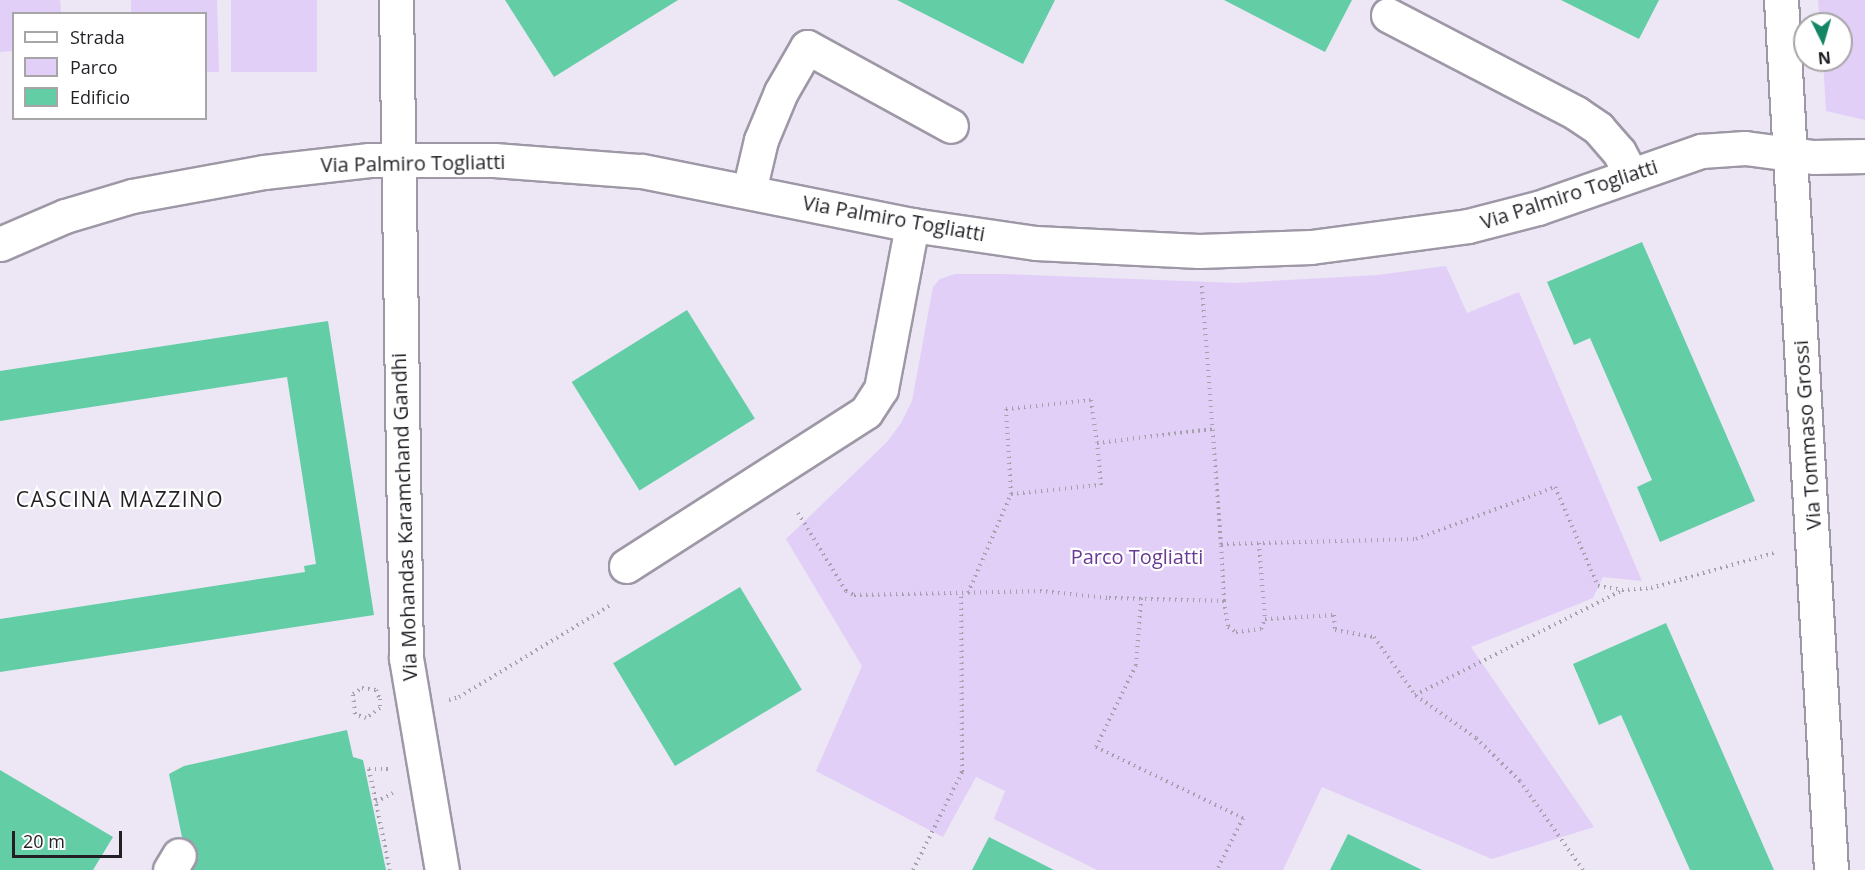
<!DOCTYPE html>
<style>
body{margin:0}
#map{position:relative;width:1865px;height:870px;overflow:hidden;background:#ece6f5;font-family:"Open Sans",sans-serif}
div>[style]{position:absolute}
.green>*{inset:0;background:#e1cff8;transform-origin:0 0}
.building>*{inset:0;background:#63cda6;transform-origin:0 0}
.path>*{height:4px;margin-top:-2px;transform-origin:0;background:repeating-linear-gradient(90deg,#a5a0ab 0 1.5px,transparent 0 6px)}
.roads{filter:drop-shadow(2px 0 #9e98a6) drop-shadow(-2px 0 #9e98a6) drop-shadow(0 2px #9e98a6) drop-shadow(0 -2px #9e98a6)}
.minor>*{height:33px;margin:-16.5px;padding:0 16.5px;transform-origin:16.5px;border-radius:16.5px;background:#fff}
span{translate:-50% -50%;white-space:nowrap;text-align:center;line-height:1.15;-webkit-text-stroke:4.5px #fff;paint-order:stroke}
.street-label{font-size:20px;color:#221f25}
.park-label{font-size:20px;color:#693a93}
.neighbourhood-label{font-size:21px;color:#221f25;letter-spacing:1.5px}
.legend{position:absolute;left:12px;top:12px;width:195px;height:108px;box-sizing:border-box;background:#fff;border:2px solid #a7a5a8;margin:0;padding:8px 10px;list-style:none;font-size:18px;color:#221f25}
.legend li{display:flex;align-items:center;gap:12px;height:30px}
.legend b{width:30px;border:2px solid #a7a5a8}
.north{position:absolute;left:1793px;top:12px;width:60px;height:60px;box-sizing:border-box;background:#fff;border:2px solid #a7a5a8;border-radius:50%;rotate:175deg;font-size:16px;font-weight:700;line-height:24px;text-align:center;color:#221f25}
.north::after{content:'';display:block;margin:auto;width:21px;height:27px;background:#138565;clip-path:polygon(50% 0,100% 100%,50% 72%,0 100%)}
.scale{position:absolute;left:12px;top:831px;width:110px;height:27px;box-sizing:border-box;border:3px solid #221f25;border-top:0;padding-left:8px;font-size:18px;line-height:21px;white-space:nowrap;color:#221f25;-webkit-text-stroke:4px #fff;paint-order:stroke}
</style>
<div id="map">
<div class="green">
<div style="clip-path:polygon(0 0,60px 0,61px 13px,14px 14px,13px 51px,0 52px)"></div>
<div style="clip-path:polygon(131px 0,217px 0,219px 72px,206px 72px,206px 14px,131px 13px)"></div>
<div style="left:231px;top:0;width:86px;height:72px"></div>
<div style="clip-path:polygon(1818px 0,1865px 0,1865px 120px,1826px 111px,1823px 60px,1841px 60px,1841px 24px,1820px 24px)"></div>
<div style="clip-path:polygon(1446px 266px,1467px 313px,1519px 292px,1642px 581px,1603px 577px,1593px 598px,1471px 647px,1594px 827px,1492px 859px,1322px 787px,1283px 870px,1097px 870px,994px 819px,1005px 791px,976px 777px,943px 837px,816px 771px,862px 666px,786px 539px,887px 442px,901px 423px,912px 401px,933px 287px,940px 279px,955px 274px,1002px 274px,1236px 283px,1378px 275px)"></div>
</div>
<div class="building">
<div style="clip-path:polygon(505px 0,678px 0,554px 77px)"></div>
<div style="clip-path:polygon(897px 0,1055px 0,1023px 64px)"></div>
<div style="clip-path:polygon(1224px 0,1352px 0,1325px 52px)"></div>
<div style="clip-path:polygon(1561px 0,1659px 0,1639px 39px)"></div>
<div style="clip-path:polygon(1642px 242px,1755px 501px,1660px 542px,1637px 487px,1652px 480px,1590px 338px,1574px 345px,1547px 282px)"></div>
<div style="left:687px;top:310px;width:128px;height:136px;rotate:58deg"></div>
<div style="clip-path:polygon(328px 321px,374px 615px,0 672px,0 619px,305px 572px,304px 566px,316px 564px,287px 377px,0 421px,0 371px)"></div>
<div style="left:740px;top:587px;width:120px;height:148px;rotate:59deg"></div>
<div style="clip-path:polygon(1666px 623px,1774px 870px,1690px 870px,1621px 715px,1599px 725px,1573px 664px)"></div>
<div style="clip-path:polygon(347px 730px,353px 757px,363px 760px,386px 870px,192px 870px,198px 855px,195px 845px,182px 837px,169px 774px,184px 766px)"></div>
<div style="clip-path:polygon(0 770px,113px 837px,93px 870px,0 870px)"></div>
<div style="clip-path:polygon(1348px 834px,1422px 870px,1330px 870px)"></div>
<div style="clip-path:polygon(989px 837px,1054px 870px,972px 870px)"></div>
</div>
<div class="path">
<div style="left:1202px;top:286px;width:259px;rotate:85.8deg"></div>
<div style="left:1221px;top:544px;width:195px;rotate:-1.5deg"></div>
<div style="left:1416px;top:539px;width:148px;rotate:-20.5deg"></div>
<div style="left:1555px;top:487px;width:108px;rotate:66.5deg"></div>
<div style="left:1598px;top:586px;width:24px;rotate:9deg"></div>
<div style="left:1622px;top:590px;width:29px;rotate:-4deg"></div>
<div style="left:1651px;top:588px;width:131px;rotate:-15.9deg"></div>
<div style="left:1011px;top:494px;width:90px;rotate:-5.7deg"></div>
<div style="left:1101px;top:485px;width:42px;rotate:-95.4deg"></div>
<div style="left:798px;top:513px;width:92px;rotate:58.4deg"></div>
<div style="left:846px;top:591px;width:9px;rotate:27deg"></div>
<div style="left:854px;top:595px;width:186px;rotate:-1.2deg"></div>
<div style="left:1040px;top:591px;width:69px;rotate:5.8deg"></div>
<div style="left:1109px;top:598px;width:115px;rotate:1.5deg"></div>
<div style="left:1224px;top:601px;width:57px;rotate:-93deg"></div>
<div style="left:1259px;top:543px;width:76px;rotate:85.5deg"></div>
<div style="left:1265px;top:619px;width:69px;rotate:-3.3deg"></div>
<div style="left:1334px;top:615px;width:15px;rotate:86deg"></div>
<div style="left:1335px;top:630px;width:40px;rotate:10deg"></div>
<div style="left:1374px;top:637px;width:71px;rotate:54.7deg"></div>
<div style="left:968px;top:593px;width:108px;rotate:-66.5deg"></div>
<div style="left:1011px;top:494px;width:85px;rotate:-93.4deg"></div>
<div style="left:1006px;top:409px;width:85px;rotate:-6deg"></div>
<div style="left:1091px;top:400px;width:43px;rotate:82.1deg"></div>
<div style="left:1097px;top:443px;width:116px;rotate:-6.9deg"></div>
<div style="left:1141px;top:598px;width:67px;rotate:94.3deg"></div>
<div style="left:1136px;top:665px;width:91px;rotate:116deg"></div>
<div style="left:1096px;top:747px;width:163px;rotate:25.8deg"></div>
<div style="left:1243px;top:818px;width:58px;rotate:116.6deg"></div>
<div style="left:1224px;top:601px;width:26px;rotate:81deg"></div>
<div style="left:1228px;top:627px;width:9px;rotate:32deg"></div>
<div style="left:1236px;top:632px;width:25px;rotate:-7deg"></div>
<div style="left:1261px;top:629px;width:11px;rotate:-68deg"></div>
<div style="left:362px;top:688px;width:14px;rotate:8deg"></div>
<div style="left:376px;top:690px;width:10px;rotate:66deg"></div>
<div style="left:380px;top:699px;width:9px;rotate:90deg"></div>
<div style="left:380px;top:708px;width:17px;rotate:144deg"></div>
<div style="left:366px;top:718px;width:12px;rotate:-160deg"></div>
<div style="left:355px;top:714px;width:20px;rotate:-96deg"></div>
<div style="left:353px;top:694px;width:11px;rotate:-34deg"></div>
<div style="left:449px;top:700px;width:10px;rotate:-17deg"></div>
<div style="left:459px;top:697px;width:178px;rotate:-31.2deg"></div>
<div style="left:388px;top:769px;width:19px;rotate:180deg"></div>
<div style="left:369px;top:769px;width:103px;rotate:78.3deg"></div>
<div style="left:376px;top:802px;width:19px;rotate:-28deg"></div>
<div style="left:913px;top:870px;width:110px;rotate:-63.4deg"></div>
<div style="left:962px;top:772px;width:179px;rotate:-90.3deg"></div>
<div style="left:1583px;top:870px;width:109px;rotate:-125.3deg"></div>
<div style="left:1520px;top:781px;width:62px;rotate:-135.7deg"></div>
<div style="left:1476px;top:738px;width:75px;rotate:-144.8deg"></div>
<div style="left:1415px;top:695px;width:231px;rotate:-26.8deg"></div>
</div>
<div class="roads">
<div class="minor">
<div style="left:396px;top:0;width:658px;rotate:89.13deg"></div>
<div style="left:406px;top:658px;width:215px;rotate:80.4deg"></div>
<div style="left:1781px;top:0;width:871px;rotate:86.71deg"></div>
<div style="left:1388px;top:15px;width:212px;rotate:27.5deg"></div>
<div style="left:1576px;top:113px;width:27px;rotate:34deg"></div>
<div style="left:1598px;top:128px;width:32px;rotate:49deg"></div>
<div style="left:1619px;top:152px;width:26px;rotate:62deg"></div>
<div style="left:749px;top:191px;width:52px;rotate:-76.8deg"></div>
<div style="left:761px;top:140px;width:52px;rotate:-67.4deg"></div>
<div style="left:781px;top:92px;width:52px;rotate:-60deg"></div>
<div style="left:807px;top:47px;width:164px;rotate:28.7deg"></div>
<div style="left:0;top:244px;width:71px;rotate:-23.3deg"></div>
<div style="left:65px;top:216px;width:70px;rotate:-16.6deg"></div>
<div style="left:132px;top:196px;width:134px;rotate:-10.3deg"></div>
<div style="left:264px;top:172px;width:106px;rotate:-6.5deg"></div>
<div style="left:369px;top:160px;width:125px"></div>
<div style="left:494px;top:160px;width:148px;rotate:4.3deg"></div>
<div style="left:642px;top:171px;width:275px;rotate:11.3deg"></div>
<div style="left:912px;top:225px;width:125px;rotate:8.3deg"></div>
<div style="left:1036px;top:243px;width:163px;rotate:2.8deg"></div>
<div style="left:1199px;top:251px;width:112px;rotate:-2deg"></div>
<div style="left:1311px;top:247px;width:158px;rotate:-7.6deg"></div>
<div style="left:1468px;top:226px;width:72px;rotate:-14.4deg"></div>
<div style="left:1538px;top:208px;width:173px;rotate:-19.3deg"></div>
<div style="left:1701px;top:151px;width:44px;rotate:-3.9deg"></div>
<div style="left:1745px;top:148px;width:69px;rotate:7.5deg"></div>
<div style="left:1813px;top:157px;width:52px;rotate:-1.1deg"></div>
<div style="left:626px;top:566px;width:285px;rotate:-32.7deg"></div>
<div style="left:866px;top:412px;width:27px;rotate:-57deg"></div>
<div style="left:881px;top:389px;width:167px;rotate:-79.3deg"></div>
<div style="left:170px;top:870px;width:17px;rotate:-59deg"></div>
</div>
</div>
<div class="street-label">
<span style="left:413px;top:163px;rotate:-1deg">Via Palmiro Togliatti</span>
<span style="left:1569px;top:194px;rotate:-18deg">Via Palmiro Togliatti</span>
<span style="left:894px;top:218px;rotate:10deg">Via Palmiro Togliatti</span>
<span style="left:1807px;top:435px;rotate:-94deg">Via Tommaso Grossi</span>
<span style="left:404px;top:517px;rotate:-92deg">Via Mohandas Karamchand Gandhi</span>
</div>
<div class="park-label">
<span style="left:1137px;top:556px">Parco Togliatti</span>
</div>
<div class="neighbourhood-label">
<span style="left:120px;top:499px">CASCINA MAZZINO</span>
</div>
<ul class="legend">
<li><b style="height:8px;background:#fff"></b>Strada</li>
<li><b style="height:16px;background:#e1cff8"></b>Parco</li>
<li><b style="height:16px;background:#63cda6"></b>Edificio</li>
</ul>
<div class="north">N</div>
<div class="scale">20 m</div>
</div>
